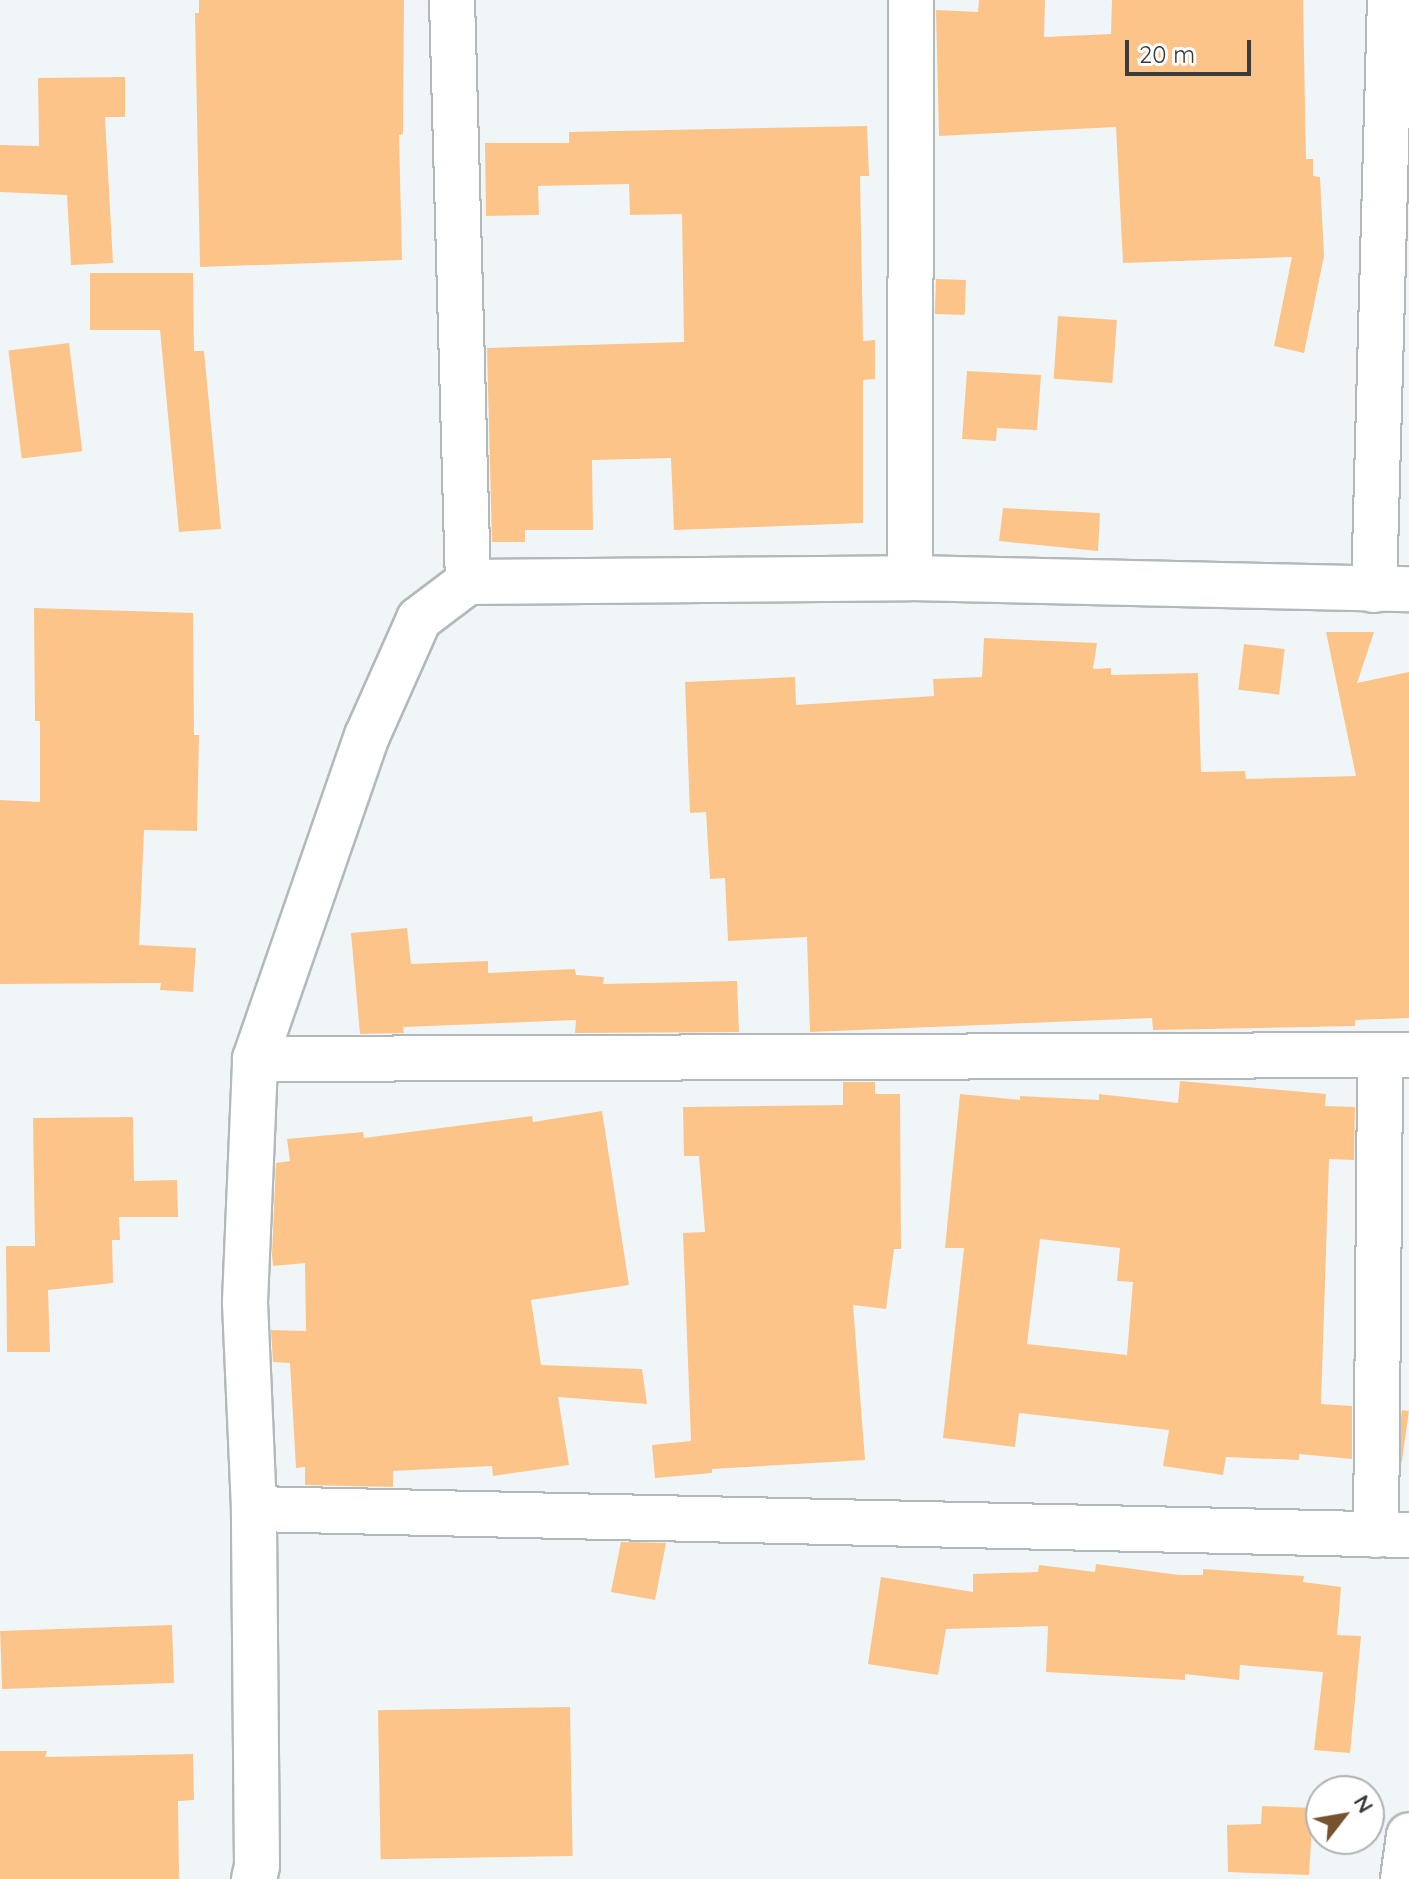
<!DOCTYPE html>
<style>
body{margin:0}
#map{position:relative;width:1409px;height:1879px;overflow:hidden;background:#f0f6f7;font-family:Quicksand,sans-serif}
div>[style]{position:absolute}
.building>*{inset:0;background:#fcc489;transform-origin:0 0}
.roads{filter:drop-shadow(2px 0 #b3b9ba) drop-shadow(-2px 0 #b3b9ba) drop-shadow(0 2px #b3b9ba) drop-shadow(0 -2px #b3b9ba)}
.street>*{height:44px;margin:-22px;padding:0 22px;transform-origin:22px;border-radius:22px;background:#fff}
span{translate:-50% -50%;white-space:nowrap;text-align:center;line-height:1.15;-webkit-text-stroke:7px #fff;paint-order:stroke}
.north{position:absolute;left:1305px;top:1775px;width:80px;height:80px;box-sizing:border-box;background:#fff;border:2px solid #b0b1b1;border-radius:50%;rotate:59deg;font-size:22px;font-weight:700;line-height:32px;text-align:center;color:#393c3c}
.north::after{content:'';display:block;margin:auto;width:28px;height:36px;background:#76532c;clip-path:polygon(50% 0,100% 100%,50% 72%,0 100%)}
.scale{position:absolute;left:1125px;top:40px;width:126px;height:36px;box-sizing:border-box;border:4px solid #393c3c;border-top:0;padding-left:10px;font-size:24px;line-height:28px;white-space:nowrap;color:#393c3c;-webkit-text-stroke:6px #fff;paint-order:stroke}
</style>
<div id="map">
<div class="building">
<div style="clip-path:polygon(199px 0,404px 0,403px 134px,399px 135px,402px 260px,200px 267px,195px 13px,199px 13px)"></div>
<div style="clip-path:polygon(979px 0,1045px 0,1044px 37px,1111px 34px,1112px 0,1303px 0,1306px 159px,1313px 159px,1313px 176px,1320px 177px,1324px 256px,1304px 353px,1274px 346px,1292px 257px,1123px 263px,1116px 127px,939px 136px,936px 10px,978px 12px)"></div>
<div style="clip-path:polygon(125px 77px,125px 117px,105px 117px,113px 263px,71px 265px,67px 195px,0 192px,0 145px,39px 146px,38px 78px)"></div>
<div style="clip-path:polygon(867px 126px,869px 176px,860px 176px,863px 341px,875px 340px,875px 379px,863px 380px,863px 523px,674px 530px,671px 458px,592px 460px,593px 530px,525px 530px,525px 542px,492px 542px,487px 348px,684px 342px,682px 214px,630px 215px,629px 184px,538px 186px,539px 215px,486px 216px,485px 143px,569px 143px,569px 132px)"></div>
<div style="clip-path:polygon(90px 273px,193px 273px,194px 351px,204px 351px,221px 529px,179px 532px,160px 330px,90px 330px)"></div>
<div style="left:936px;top:279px;width:30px;height:35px;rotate:2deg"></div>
<div style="left:1058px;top:316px;width:59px;height:63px;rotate:4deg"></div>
<div style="left:69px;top:343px;width:109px;height:61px;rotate:83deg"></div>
<div style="clip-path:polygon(967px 371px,1041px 375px,1037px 430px,997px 428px,996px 441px,962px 439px)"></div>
<div style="clip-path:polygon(1003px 508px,1100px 513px,1098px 551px,999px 541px)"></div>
<div style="clip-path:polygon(34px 608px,193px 613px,194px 735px,199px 735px,197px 831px,144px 830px,139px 945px,196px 948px,193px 992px,160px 990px,161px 983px,0 984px,0 800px,40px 802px,40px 721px,35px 721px)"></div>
<div style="clip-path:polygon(1326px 632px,1374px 632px,1357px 683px,1409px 672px,1409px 1018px,1355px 1020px,1355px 1026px,1153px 1030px,1152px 1018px,810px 1032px,807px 937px,728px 941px,725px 878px,710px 879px,706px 812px,690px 813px,685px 682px,795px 677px,796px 705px,934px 696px,933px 679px,982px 677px,984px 638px,1097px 643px,1093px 669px,1111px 668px,1111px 675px,1198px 673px,1201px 772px,1245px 771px,1246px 779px,1356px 776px)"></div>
<div style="left:1244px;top:644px;width:41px;height:46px;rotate:7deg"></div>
<div style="clip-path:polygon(407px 928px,411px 964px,488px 961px,488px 973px,575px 969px,576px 975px,604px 977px,603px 984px,737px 981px,739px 1032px,575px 1033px,576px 1020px,403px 1027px,404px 1033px,360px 1034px,351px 933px)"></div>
<div style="clip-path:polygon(evenodd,1180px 1081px,1326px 1094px,1325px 1106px,1355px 1107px,1354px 1160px,1329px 1159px,1321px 1404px,1352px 1406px,1352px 1459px,1299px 1454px,1299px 1460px,1226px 1457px,1223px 1475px,1163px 1466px,1169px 1430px,1019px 1413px,1015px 1447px,943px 1438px,964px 1248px,945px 1248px,960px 1094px,1020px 1100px,1020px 1096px,1099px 1100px,1099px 1094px,1178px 1103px,1180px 1081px,1040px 1239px,1120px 1248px,1117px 1281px,1133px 1282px,1127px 1355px,1027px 1344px,1040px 1239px)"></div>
<div style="clip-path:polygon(843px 1082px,875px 1082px,875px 1094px,900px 1094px,901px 1249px,894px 1249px,886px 1309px,853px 1305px,865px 1460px,712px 1469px,712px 1473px,655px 1478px,652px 1445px,691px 1441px,683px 1233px,705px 1232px,699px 1156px,684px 1156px,683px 1107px,843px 1105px)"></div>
<div style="clip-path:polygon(602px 1111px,629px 1285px,531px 1300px,541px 1365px,642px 1369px,647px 1404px,558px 1397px,569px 1465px,493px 1476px,492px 1466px,393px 1471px,393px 1487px,305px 1485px,305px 1467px,296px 1468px,290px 1363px,273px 1362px,271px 1330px,306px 1331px,305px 1263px,273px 1266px,272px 1255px,276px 1163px,290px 1161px,287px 1139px,363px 1132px,364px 1138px,532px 1116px,533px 1122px)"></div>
<div style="clip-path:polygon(133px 1117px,134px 1181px,177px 1180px,178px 1217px,119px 1217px,120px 1240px,112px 1240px,113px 1283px,48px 1290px,50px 1352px,7px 1352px,6px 1246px,35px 1246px,33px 1118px)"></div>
<div style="left:1402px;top:1410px;width:7px;height:52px;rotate:8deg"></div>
<div style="clip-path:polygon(621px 1542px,666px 1543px,655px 1600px,611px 1592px)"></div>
<div style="clip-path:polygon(1096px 1564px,1179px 1575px,1203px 1575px,1203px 1569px,1304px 1576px,1303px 1582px,1341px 1587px,1337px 1635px,1361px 1636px,1350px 1753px,1314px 1750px,1323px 1672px,1240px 1665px,1239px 1680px,1185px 1674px,1185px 1680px,1046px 1672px,1048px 1626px,946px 1629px,938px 1675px,868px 1664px,881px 1577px,973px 1592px,973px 1574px,1038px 1572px,1039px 1565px,1095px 1572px)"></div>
<div style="left:172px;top:1625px;width:58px;height:172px;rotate:88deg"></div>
<div style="left:570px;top:1707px;width:149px;height:192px;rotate:89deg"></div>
<div style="clip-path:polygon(0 1751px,47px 1751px,45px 1757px,193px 1754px,194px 1800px,178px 1801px,179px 1879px,0 1879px)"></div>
<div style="clip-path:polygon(1262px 1806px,1313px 1808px,1309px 1875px,1228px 1872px,1227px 1825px,1261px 1824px)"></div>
</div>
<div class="roads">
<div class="street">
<div style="left:452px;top:0;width:582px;rotate:88.43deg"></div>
<div style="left:910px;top:578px;width:578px;rotate:-89.9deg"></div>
<div style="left:1374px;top:590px;width:590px;rotate:-88.45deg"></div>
<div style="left:255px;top:1059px;width:1154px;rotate:-0.2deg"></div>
<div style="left:254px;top:1509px;width:1155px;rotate:1.29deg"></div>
<div style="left:1376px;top:1535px;width:479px;rotate:-89.5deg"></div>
<div style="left:254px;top:1879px;width:13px;rotate:-77deg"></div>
<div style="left:257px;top:1866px;width:357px;rotate:-90.5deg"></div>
<div style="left:254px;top:1509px;width:207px;rotate:-92.5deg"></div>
<div style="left:245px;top:1302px;width:243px;rotate:-87.6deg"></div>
<div style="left:255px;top:1059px;width:342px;rotate:-70.9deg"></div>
<div style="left:367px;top:736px;width:128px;rotate:-66deg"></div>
<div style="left:419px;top:619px;width:61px;rotate:-37.1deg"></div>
<div style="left:468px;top:582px;width:442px;rotate:-0.5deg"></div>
<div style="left:910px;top:578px;width:499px;rotate:1.3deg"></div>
<div style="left:1403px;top:1879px;width:44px;rotate:-82.2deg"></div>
</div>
</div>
<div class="north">N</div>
<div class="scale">20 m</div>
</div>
